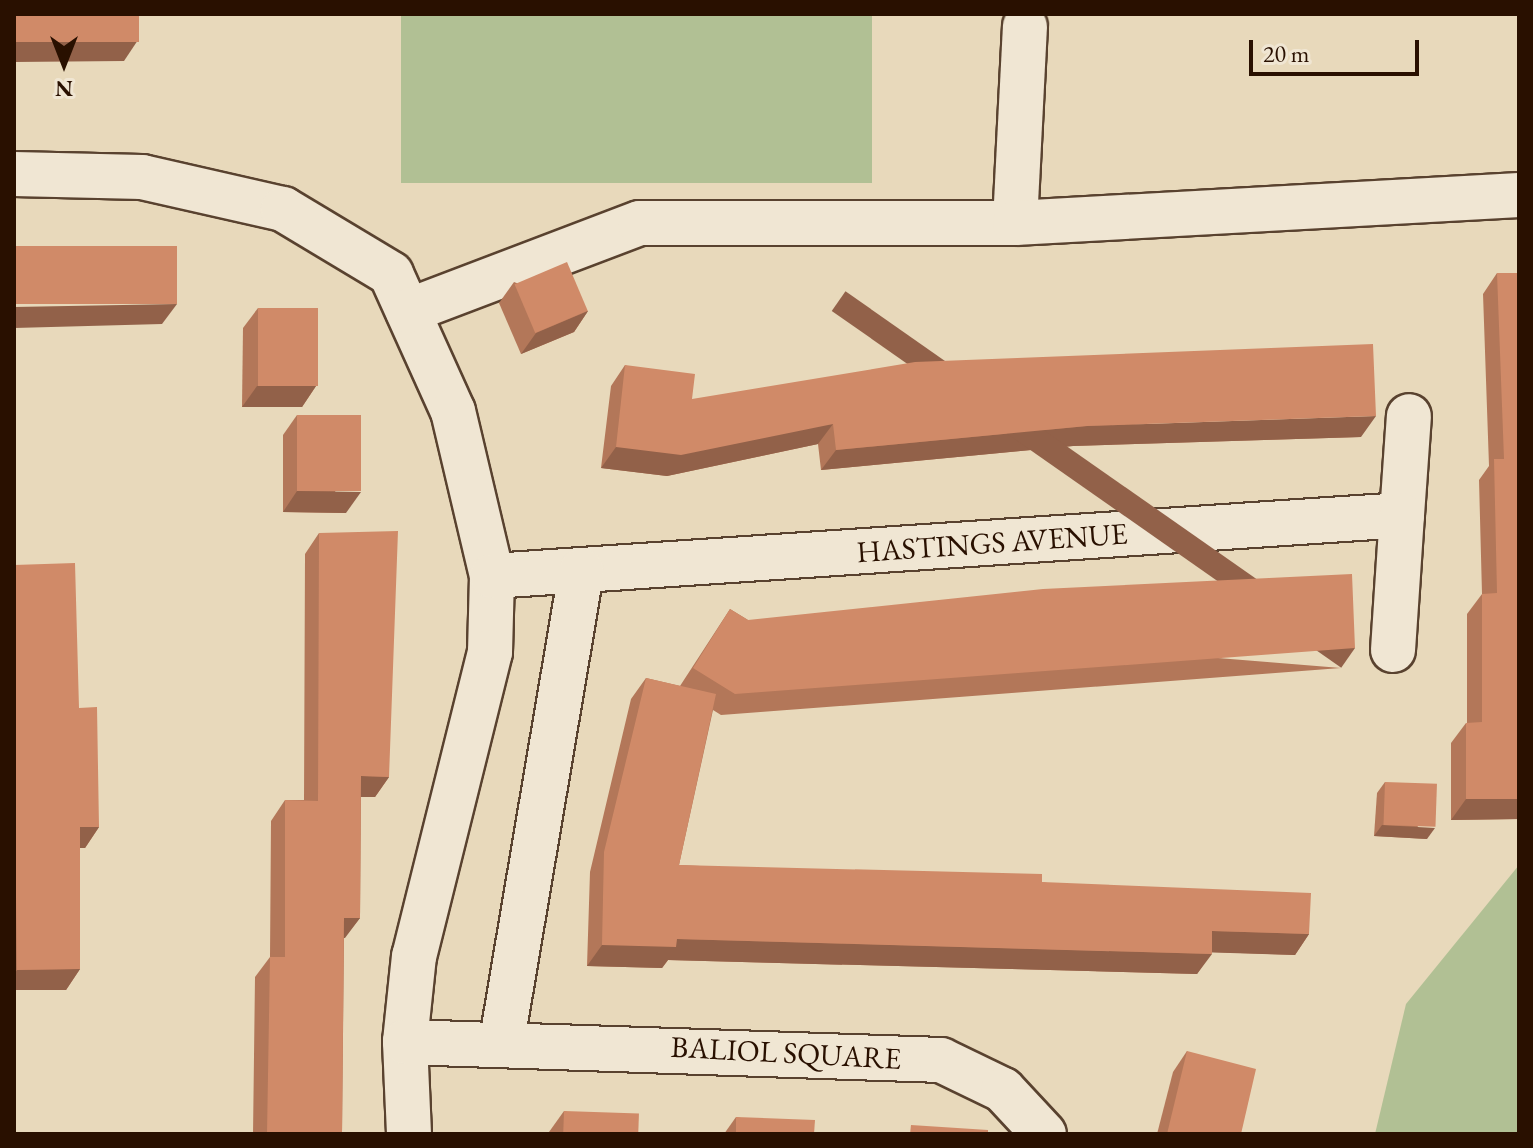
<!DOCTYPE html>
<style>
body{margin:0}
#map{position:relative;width:1533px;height:1148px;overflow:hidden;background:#e8d9bb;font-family:"EB Garamond",serif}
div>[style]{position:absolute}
.green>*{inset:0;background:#b1c094;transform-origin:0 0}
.roads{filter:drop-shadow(2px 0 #59422f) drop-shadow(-2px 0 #59422f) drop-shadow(0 2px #59422f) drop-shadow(0 -2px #59422f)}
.minor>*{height:44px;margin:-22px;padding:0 22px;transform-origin:22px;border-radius:22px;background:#f0e6d3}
.wall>*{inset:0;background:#b37759}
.shaded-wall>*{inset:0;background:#926149;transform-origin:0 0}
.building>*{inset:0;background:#d08a68;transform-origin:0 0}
span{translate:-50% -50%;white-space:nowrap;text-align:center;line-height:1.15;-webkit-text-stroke:8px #f0e6d3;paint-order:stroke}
.street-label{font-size:30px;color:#291000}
.frame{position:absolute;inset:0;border:16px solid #291000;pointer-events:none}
.north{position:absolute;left:24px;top:24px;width:80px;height:80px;-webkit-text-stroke:6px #f0e6d3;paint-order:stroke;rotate:180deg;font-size:22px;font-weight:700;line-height:32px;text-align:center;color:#291000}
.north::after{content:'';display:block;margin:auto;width:28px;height:36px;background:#291000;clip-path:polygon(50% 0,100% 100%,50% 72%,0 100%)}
.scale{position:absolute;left:1249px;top:40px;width:170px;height:36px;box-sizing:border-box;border:4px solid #291000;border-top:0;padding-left:10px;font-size:24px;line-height:28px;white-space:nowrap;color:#291000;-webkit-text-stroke:6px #f0e6d3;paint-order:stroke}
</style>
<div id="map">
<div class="green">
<div style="left:401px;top:14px;width:471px;height:169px"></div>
<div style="clip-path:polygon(1519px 865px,1519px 1134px,1375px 1134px,1406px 1004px)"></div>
</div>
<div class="roads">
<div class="minor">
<div style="left:14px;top:174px;width:128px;rotate:1.3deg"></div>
<div style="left:142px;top:177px;width:145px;rotate:12.8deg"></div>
<div style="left:283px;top:209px;width:126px;rotate:31deg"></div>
<div style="left:391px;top:274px;width:150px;rotate:65.7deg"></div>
<div style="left:453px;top:411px;width:170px;rotate:76.7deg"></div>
<div style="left:492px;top:576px;width:76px;rotate:91.5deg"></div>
<div style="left:490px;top:652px;width:313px;rotate:104deg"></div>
<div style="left:414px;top:956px;width:86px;rotate:96deg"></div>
<div style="left:405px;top:1042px;width:92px;rotate:87.5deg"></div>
<div style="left:1015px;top:223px;width:197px;rotate:-87.1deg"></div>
<div style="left:408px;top:311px;width:248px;rotate:-20.8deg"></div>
<div style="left:640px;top:223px;width:375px"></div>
<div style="left:1015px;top:223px;width:505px;rotate:-3.18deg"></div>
<div style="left:492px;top:576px;width:912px;rotate:-3.83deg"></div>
<div style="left:1402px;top:515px;width:99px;rotate:-86deg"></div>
<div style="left:1393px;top:650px;width:135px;rotate:-86.2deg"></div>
<div style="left:502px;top:1040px;width:476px;rotate:-80.4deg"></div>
<div style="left:405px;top:1042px;width:536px;rotate:1.92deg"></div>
<div style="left:941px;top:1060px;width:69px;rotate:25.8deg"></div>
<div style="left:1003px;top:1090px;width:60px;rotate:47deg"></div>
</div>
</div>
<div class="wall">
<div style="clip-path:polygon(1497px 273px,1519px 273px,1519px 819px,1451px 820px,1451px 743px,1466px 723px,1467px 723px,1467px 614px,1482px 594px,1479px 480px,1489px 466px,1483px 294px)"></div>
<div style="clip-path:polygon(514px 282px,588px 311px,574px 332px,521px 354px,499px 303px)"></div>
<div style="clip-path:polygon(258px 308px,316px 386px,302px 407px,242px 407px,243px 328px)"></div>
<div style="clip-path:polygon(625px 365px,692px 399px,1361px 437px,1073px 446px,821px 470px,818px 444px,667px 476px,601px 468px,611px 386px)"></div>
<div style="clip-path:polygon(297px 415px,346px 513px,283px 512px,283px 435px)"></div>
<div style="clip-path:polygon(319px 533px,389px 777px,375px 797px,361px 797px,360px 918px,344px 938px,342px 1134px,253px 1134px,255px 977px,270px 957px,271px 821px,285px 800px,304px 800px,305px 554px)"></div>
<div style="clip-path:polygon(14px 565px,99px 827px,85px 848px,80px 848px,80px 969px,66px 990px,14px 990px)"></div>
<div style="clip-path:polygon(730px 609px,748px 620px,1341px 668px,721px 715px,713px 710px,679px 865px,1042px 882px,1309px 934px,1295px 955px,1212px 952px,1197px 974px,668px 960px,662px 968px,587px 966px,590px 872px,631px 699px,646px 678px,680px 686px)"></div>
<div style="clip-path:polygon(1385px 782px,1427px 839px,1374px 836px,1377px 793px)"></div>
<div style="clip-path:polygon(1187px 1051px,1241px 1134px,1157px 1134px,1173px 1072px)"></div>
<div style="clip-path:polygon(564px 1111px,638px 1134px,549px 1134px,549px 1132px)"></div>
<div style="clip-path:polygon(736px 1117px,814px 1134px,724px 1134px)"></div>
</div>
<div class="shaded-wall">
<div style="clip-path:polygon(138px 40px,124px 61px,14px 62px,14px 42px)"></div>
<div style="clip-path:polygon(177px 304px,162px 324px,14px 328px,14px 307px)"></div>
<div style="clip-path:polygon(588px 311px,574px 332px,521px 354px,536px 333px)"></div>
<div style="clip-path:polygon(257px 386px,316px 386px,302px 407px,242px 407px)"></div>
<div style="clip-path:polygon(1376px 416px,1361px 437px,1073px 446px,821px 470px,836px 450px,1087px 426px)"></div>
<div style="clip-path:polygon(833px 424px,818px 444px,667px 476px,601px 468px,616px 447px)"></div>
<div style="clip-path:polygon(297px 491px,361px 492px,346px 513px,283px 512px)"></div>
<div style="left:1355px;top:648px;width:24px;height:622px;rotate:125deg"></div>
<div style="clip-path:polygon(361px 776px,389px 777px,375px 797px,347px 797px)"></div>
<div style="clip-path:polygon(1466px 799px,1519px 799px,1519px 819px,1451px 820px)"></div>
<div style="clip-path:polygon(1382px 825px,1435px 828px,1427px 839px,1374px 836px)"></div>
<div style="clip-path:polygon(80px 827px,99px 827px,85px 848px,66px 848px)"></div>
<div style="clip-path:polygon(344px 918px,360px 918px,345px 938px,330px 939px)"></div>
<div style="clip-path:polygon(1212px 931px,1309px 934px,1295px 955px,1198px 952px)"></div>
<div style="clip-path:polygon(677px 939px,1212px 954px,1197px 974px,668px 960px,662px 968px,587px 966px,602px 945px)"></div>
<div style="clip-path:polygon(80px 969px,66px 990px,14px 990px,14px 974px,17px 970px)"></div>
</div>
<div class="building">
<div style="left:14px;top:14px;width:125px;height:28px"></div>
<div style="left:177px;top:246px;width:58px;height:163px;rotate:90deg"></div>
<div style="left:567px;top:262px;width:53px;height:57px;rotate:67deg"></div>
<div style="clip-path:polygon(1497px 273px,1519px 273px,1519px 799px,1466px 799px,1466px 723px,1482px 722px,1482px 594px,1497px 593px,1494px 459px,1504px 459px)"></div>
<div style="left:258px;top:308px;width:60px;height:78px"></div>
<div style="clip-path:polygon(1373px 344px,1376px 416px,1087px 426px,836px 450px,833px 424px,681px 455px,616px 447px,625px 365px,695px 374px,692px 399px,915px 362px)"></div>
<div style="left:297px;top:415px;width:64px;height:76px"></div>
<div style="clip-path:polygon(398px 531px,389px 777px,361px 776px,360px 918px,344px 918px,342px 1134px,267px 1134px,270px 957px,285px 957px,285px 800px,318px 801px,319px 533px)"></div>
<div style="clip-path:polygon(75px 563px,79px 708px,97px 707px,99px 827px,80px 827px,80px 969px,17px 970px,14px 748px,14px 565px)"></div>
<div style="clip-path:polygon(1352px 574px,1355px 648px,735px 694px,693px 668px,730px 609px,748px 620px,1043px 589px)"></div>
<div style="clip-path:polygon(646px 678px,716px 694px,679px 865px,1042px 874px,1042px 882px,1311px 893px,1309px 934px,1212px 931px,1212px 954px,677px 939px,676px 947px,602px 945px,604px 852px)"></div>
<div style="left:1385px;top:782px;width:52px;height:43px;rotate:2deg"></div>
<div style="clip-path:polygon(1187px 1051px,1256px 1069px,1241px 1134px,1167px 1134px)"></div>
<div style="left:564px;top:1111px;width:75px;height:23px;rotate:2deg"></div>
<div style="clip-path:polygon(736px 1117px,815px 1120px,814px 1134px,736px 1134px)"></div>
<div style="clip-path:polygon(911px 1125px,988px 1130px,988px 1134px,910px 1134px)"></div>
</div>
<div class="street-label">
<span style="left:992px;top:543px;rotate:-4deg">HASTINGS AVENUE</span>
<span style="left:786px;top:1053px;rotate:3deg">BALIOL SQUARE</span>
</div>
<div class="frame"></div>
<div class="north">N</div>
<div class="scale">20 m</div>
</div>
